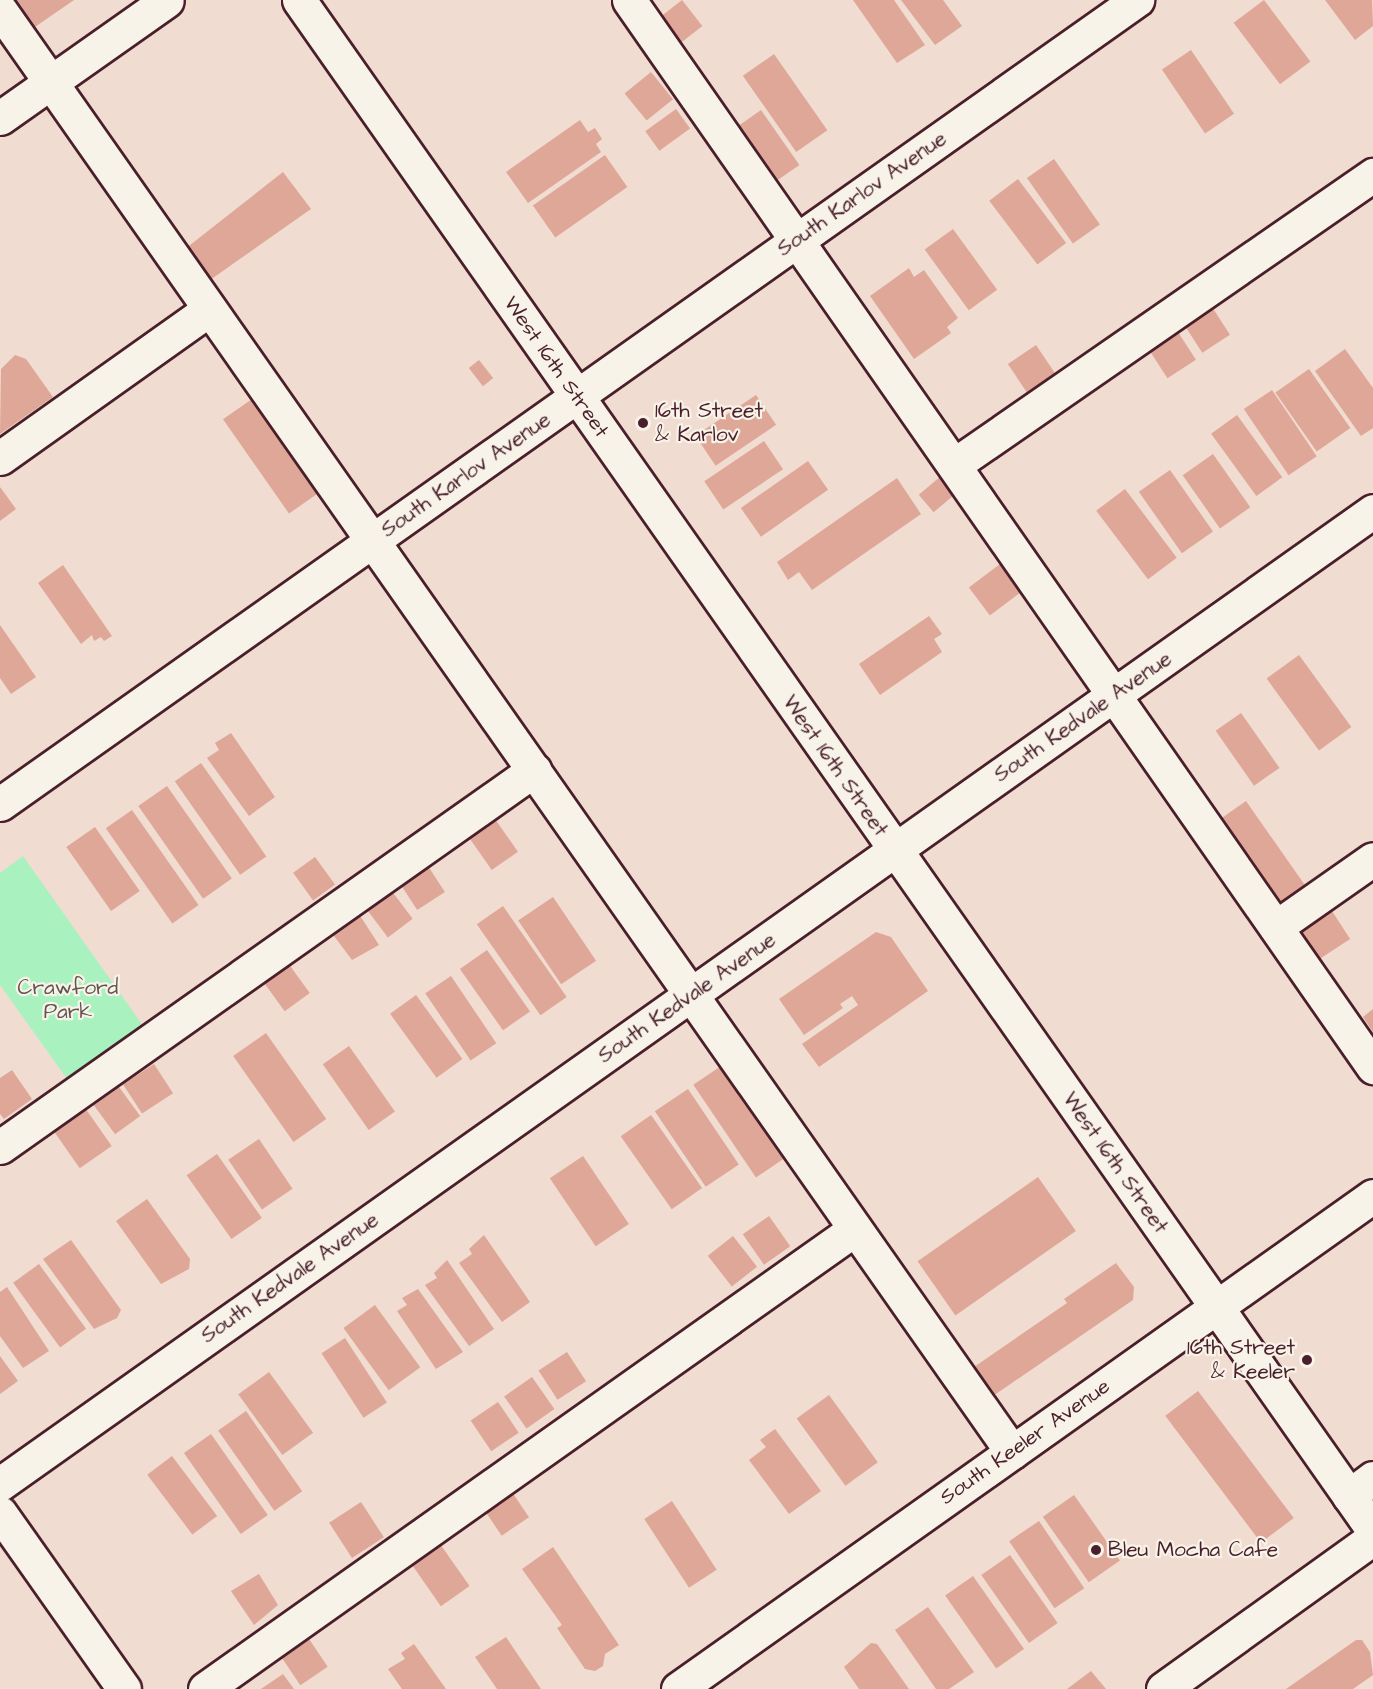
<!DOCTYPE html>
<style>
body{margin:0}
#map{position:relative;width:1373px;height:1689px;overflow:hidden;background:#f0dcd0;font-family:"Architects Daughter",sans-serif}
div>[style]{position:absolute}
.green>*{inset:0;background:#a9f1bf}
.building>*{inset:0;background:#dfa797;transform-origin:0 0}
.roads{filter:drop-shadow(2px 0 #4a1f2b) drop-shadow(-2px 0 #4a1f2b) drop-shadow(0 2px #4a1f2b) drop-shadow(0 -2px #4a1f2b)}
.minor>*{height:33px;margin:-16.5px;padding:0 16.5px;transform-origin:16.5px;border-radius:16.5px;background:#f7f3e8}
.dots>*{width:16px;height:16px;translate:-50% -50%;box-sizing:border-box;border:3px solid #f7f3e8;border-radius:50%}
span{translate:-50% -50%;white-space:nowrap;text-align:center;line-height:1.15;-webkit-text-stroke:4.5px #f7f3e8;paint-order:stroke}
.street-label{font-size:21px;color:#4a1f2b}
.poi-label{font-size:21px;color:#4a1f2b}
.left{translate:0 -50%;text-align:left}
.right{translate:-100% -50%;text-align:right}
.park-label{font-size:21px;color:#625450}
</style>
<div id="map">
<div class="green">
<div style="clip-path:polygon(23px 856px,146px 1030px,70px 1083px,0 985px,0 873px)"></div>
</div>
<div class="building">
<div style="clip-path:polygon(12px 0,74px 0,32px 29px)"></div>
<div style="left:682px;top:0;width:33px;height:30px;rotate:52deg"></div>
<div style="clip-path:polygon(853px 0,894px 0,925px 45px,897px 63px)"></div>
<div style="clip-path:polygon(901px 0,943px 0,962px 26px,935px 45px)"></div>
<div style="left:1264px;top:0;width:77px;height:38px;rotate:53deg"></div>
<div style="clip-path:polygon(1325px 0,1372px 0,1373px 26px,1355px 40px)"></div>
<div style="left:1191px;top:50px;width:77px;height:35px;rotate:56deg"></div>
<div style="left:774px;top:54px;width:93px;height:38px;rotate:55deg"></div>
<div style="left:651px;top:72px;width:35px;height:34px;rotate:51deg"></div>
<div style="left:676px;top:109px;width:24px;height:38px;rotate:54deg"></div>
<div style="left:761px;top:110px;width:67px;height:37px;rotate:55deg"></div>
<div style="clip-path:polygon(580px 120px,588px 132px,595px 128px,602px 139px,596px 144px,601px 152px,528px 203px,506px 172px)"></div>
<div style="left:605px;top:155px;width:39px;height:88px;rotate:55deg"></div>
<div style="left:1054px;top:159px;width:80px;height:33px;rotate:55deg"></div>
<div style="clip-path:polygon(283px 172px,311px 209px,210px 280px,185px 249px)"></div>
<div style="left:1018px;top:179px;width:80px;height:36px;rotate:53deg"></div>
<div style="left:953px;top:229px;width:75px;height:35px;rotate:54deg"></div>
<div style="clip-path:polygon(909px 268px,914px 277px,924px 270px,958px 318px,947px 327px,951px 333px,914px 359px,870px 296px)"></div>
<div style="left:1212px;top:307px;width:33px;height:33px;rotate:57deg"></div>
<div style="left:1178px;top:332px;width:33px;height:34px;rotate:57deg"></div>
<div style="left:1036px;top:345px;width:34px;height:34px;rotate:56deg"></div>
<div style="clip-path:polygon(1345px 349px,1373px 388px,1373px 428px,1361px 436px,1315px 371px)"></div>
<div style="clip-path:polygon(15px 355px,26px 359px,53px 397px,0 434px,1px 369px)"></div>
<div style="left:479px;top:360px;width:23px;height:13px;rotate:52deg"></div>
<div style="left:1309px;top:369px;width:72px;height:41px;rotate:55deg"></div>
<div style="left:1272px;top:390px;width:80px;height:34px;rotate:56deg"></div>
<div style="left:756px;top:395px;width:36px;height:73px;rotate:56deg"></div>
<div style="left:255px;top:397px;width:115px;height:39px;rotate:55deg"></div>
<div style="left:1237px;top:415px;width:77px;height:32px;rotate:54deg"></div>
<div style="left:764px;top:441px;width:34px;height:72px;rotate:56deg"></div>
<div style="left:1213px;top:454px;width:65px;height:37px;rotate:55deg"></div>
<div style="left:808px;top:461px;width:35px;height:82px;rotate:55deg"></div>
<div style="left:1170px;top:470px;width:75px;height:38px;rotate:55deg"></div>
<div style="left:941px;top:476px;width:23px;height:29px;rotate:50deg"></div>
<div style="clip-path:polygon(897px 478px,921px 514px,812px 590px,799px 572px,788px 580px,777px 562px)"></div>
<div style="clip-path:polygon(0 487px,16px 509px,0 521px)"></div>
<div style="left:1125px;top:489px;width:86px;height:36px;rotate:53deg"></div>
<div style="left:1000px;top:564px;width:35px;height:39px;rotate:53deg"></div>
<div style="clip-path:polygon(63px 565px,112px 636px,104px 641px,101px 637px,94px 641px,92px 635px,81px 644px,38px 583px)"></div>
<div style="clip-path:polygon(929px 616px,942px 634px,934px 639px,942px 652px,880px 695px,859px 664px)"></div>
<div style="clip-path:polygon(0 625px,36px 677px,11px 694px,0 678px)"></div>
<div style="left:1299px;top:655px;width:89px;height:40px;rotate:54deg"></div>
<div style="left:1241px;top:713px;width:67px;height:31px;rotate:55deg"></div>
<div style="clip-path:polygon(231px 733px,275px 797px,249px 816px,207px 758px,219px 750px,215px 743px)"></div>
<div style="left:201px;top:763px;width:114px;height:32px;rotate:55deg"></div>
<div style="left:167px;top:786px;width:113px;height:35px;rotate:55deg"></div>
<div style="left:1246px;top:801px;width:105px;height:35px;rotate:55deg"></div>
<div style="left:132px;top:810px;width:116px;height:32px;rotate:55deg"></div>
<div style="left:495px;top:819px;width:40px;height:32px;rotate:55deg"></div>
<div style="left:95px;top:827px;width:78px;height:35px;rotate:55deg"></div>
<div style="left:315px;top:857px;width:34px;height:27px;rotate:54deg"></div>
<div style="left:428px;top:866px;width:31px;height:33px;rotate:57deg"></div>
<div style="left:391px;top:890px;width:36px;height:31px;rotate:53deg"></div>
<div style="left:553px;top:897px;width:77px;height:42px;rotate:56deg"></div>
<div style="left:503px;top:906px;width:111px;height:32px;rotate:55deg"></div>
<div style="left:1330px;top:908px;width:37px;height:37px;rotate:57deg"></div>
<div style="clip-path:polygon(357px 911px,379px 945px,352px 960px,331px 932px)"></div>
<div style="clip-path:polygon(876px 932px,891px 937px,928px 991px,819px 1067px,802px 1044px,858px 1005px,852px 996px,840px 1004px,843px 1008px,804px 1035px,779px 999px)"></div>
<div style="left:487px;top:950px;width:75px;height:33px;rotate:55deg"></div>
<div style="left:288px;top:963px;width:37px;height:31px;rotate:54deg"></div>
<div style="left:451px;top:976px;width:81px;height:31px;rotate:56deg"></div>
<div style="left:416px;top:995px;width:79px;height:32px;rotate:54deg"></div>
<div style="clip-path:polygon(1373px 1009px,1373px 1032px,1363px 1017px)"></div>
<div style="left:266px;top:1033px;width:105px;height:40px;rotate:55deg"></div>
<div style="left:349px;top:1046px;width:80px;height:32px;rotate:55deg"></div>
<div style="left:154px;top:1064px;width:35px;height:37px;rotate:57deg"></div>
<div style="left:724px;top:1064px;width:112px;height:37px;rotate:56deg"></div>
<div style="clip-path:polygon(12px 1070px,32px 1099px,4px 1119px,0 1114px,0 1078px)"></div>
<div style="left:119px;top:1087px;width:36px;height:31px;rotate:54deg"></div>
<div style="left:688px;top:1089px;width:91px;height:40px;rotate:56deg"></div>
<div style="left:83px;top:1105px;width:50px;height:39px;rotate:55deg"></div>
<div style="left:651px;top:1115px;width:89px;height:37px;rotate:55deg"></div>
<div style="left:259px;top:1139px;width:60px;height:37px;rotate:56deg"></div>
<div style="left:217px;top:1154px;width:78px;height:37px;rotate:55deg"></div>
<div style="left:583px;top:1156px;width:82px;height:40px;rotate:56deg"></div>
<div style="left:1038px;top:1177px;width:66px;height:147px;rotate:55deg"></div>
<div style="clip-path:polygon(147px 1199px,190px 1259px,189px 1269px,161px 1284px,116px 1221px)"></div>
<div style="left:769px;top:1216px;width:37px;height:32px;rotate:55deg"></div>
<div style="clip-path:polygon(484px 1235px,530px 1302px,502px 1322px,459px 1263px,472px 1254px,469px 1249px)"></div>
<div style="left:733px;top:1236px;width:39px;height:32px;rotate:52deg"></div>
<div style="clip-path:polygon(71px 1240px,121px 1310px,117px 1318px,94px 1329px,43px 1259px)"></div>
<div style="clip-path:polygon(447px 1260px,494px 1329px,469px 1346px,425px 1285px,437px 1278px,434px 1273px)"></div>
<div style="clip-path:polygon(1116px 1263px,1134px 1287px,1133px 1300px,993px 1396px,974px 1367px,1067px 1303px,1064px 1299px)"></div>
<div style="left:39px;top:1264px;width:80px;height:32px;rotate:54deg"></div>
<div style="clip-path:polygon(7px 1287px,49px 1351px,23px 1368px,0 1336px,0 1292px)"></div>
<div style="clip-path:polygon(418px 1289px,463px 1352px,436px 1369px,397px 1311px,407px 1305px,402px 1298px)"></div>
<div style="left:375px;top:1305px;width:77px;height:39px;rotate:54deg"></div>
<div style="left:345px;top:1338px;width:77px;height:28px;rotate:57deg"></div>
<div style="left:567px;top:1352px;width:35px;height:34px;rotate:57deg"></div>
<div style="clip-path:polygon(0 1356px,18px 1381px,0 1394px)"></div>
<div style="left:269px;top:1372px;width:75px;height:38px;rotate:54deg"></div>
<div style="left:532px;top:1377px;width:39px;height:34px;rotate:55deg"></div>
<div style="left:1198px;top:1391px;width:159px;height:41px;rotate:53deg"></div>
<div style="left:829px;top:1395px;width:83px;height:40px;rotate:54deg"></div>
<div style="left:498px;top:1402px;width:37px;height:33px;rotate:56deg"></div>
<div style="left:246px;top:1411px;width:98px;height:34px;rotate:55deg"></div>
<div style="clip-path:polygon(775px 1429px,821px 1491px,789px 1514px,749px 1460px,766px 1447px,760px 1440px)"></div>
<div style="left:211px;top:1434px;width:99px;height:33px;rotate:55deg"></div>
<div style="left:172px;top:1456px;width:75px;height:31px;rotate:53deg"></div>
<div style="left:510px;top:1489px;width:34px;height:33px;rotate:56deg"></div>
<div style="left:1074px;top:1495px;width:80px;height:38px;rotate:55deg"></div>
<div style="left:672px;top:1501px;width:82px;height:33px;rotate:57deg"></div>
<div style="left:361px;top:1502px;width:42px;height:38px;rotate:57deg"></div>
<div style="left:1039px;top:1521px;width:81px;height:36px;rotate:56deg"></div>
<div style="left:438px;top:1541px;width:55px;height:35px;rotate:55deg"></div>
<div style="clip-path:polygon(553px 1547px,619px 1645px,605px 1654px,603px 1666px,595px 1671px,585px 1669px,557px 1628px,562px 1625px,522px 1569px)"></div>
<div style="left:1010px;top:1555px;width:83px;height:35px;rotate:55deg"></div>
<div style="clip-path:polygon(259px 1574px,278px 1605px,254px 1625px,231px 1591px)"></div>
<div style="left:973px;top:1576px;width:89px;height:34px;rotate:55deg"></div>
<div style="clip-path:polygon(928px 1607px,974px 1672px,949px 1689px,936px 1689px,895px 1630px)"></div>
<div style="left:307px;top:1636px;width:37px;height:33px;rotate:56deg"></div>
<div style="clip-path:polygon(506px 1637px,541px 1689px,497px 1689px,475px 1657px)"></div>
<div style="clip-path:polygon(1356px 1640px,1362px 1640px,1370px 1652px,1373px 1675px,1353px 1689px,1286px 1689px)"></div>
<div style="clip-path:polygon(871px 1643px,877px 1644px,909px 1689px,859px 1689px,844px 1667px)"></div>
<div style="clip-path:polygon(414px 1644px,446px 1689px,402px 1689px,388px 1669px,405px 1659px,401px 1653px)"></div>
<div style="clip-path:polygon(1091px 1671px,1106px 1689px,1067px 1689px)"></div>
<div style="clip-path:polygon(283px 1674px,294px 1689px,261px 1689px)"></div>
</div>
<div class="roads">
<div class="minor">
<div style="left:299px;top:0;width:1869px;rotate:54.93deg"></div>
<div style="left:629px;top:0;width:1301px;rotate:55.11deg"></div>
<div style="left:0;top:10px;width:1762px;rotate:54.94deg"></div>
<div style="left:0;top:118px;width:204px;rotate:-35.2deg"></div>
<div style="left:0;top:458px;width:257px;rotate:-35.4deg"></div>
<div style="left:954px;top:465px;width:510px;rotate:-34.69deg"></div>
<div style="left:0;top:804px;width:1393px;rotate:-35.27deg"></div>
<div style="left:1276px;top:927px;width:118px;rotate:-35deg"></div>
<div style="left:0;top:1147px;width:654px;rotate:-35.22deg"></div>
<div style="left:0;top:1484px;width:1683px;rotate:-35.32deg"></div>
<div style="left:1349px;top:1496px;width:30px;rotate:-37deg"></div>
<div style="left:0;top:1513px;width:215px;rotate:54.8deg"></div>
<div style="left:205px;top:1689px;width:796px;rotate:-35.29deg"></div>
<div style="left:678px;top:1689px;width:852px;rotate:-35.35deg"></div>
<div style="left:1163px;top:1689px;width:259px;rotate:-35.7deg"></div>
</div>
</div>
<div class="dots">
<div style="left:643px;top:423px;background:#4a1f2b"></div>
<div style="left:1307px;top:1360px;background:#4a1f2b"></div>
<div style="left:1096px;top:1550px;background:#4a1f2b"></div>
</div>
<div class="street-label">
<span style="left:862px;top:194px;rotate:-35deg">South Karlov Avenue</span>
<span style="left:556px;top:367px;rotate:55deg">West 16th Street</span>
<span style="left:466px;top:475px;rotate:-35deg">South Karlov Avenue</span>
<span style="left:1083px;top:717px;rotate:-35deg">South Kedvale Avenue</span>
<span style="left:835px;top:766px;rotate:55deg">West 16th Street</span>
<span style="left:687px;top:998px;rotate:-35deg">South Kedvale Avenue</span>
<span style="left:1115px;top:1163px;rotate:55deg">West 16th Street</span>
<span style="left:290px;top:1278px;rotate:-35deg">South Kedvale Avenue</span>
<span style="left:1025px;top:1442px;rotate:-35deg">South Keeler Avenue</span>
</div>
<div class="poi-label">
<span class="left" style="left:655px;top:423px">16th Street<br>&amp; Karlov</span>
<span class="right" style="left:1295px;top:1360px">16th Street<br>&amp; Keeler</span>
<span class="left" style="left:1108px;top:1550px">Bleu Mocha Cafe</span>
</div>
<div class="park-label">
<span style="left:68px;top:1000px">Crawford<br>Park</span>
</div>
</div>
